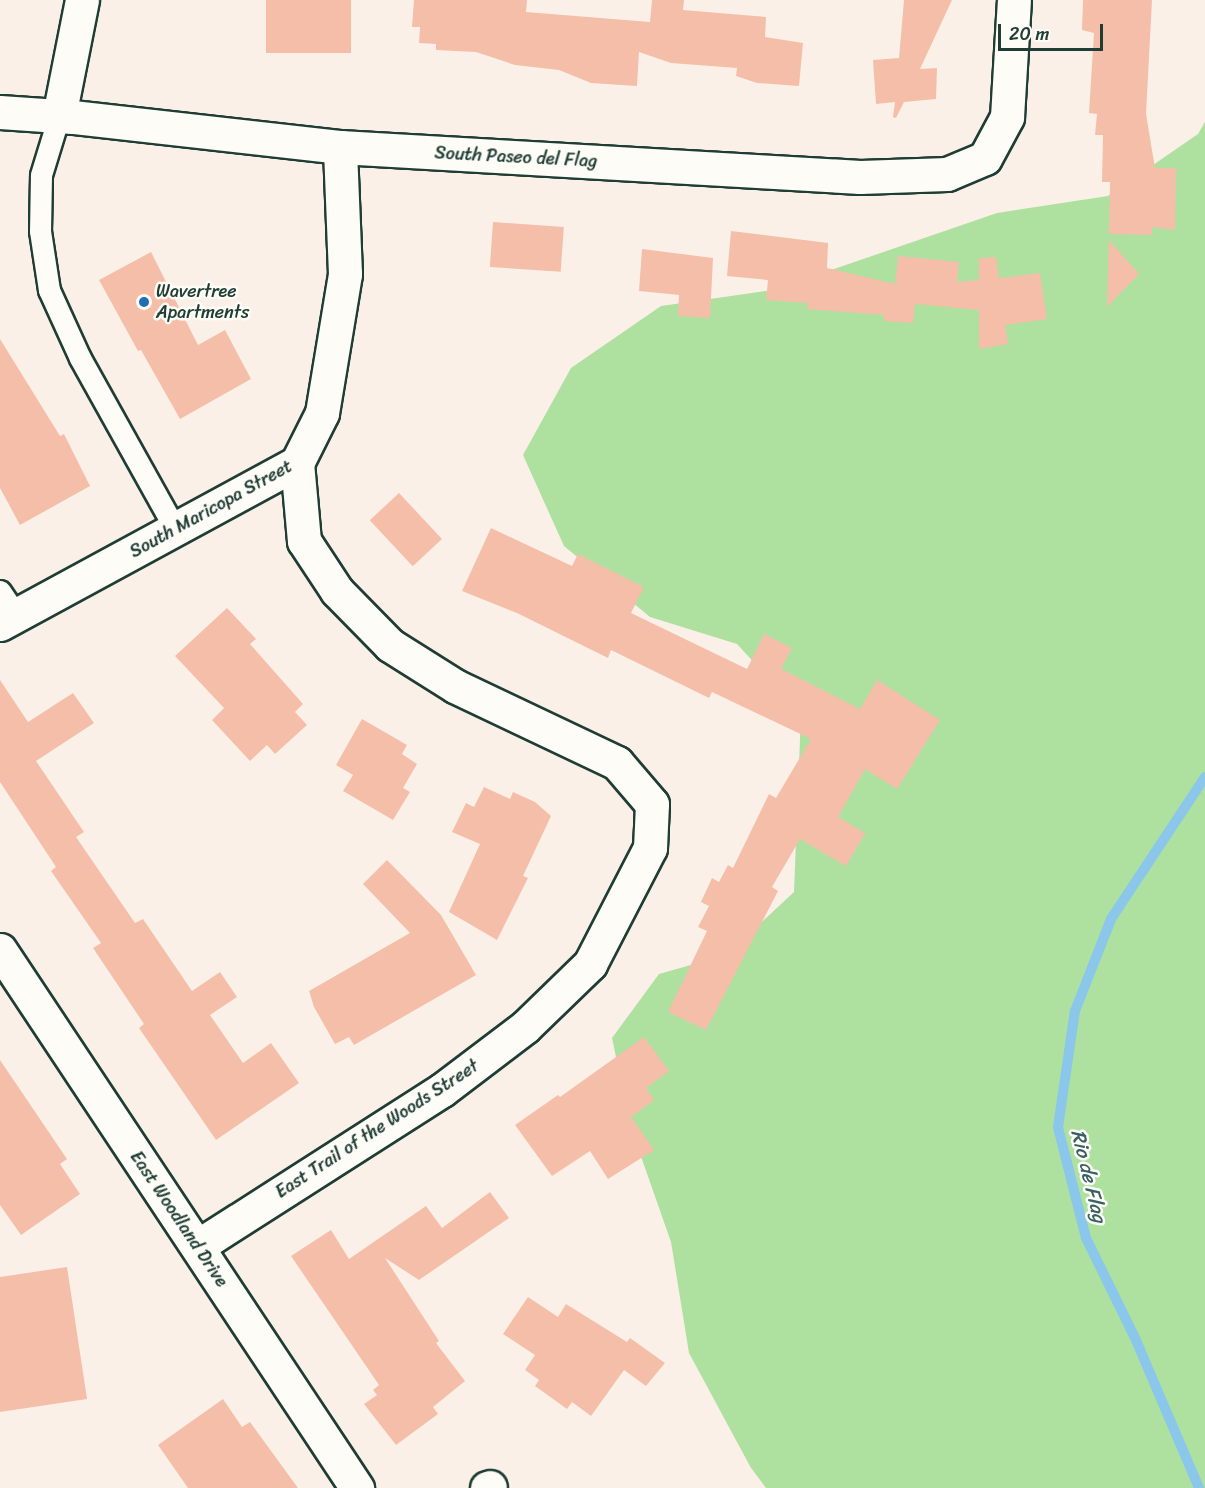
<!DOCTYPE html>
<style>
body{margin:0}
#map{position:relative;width:1205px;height:1488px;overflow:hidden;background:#fbf0e7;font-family:Sriracha,sans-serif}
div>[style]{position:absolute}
.green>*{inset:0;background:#aee0a0}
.stream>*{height:10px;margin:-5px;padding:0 5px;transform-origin:5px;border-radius:5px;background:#8bc6eb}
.building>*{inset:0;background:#f5bea9;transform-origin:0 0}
.roads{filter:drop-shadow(2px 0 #1f3d34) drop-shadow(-2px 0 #1f3d34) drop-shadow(0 2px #1f3d34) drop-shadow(0 -2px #1f3d34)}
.service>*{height:21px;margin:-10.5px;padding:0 10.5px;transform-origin:10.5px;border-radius:10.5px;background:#fdfcf7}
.minor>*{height:33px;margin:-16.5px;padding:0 16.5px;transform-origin:16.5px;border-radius:16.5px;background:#fdfcf7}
.dots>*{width:16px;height:16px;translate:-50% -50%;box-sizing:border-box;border:3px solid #fdfcf7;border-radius:50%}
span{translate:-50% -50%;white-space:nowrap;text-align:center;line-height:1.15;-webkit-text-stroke:5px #fdfcf7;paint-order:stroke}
.street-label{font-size:18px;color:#1f3d34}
.poi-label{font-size:18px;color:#1f3d34}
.left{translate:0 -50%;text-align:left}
.water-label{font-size:20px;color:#3a5f62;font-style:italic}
.scale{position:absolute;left:998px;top:24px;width:105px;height:27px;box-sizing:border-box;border:3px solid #1f3d34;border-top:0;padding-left:8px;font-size:18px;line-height:21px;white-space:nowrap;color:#1f3d34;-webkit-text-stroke:4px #fdfcf7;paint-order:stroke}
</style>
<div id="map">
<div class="green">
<div style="clip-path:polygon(1205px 122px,1205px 1488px,766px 1488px,751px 1468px,689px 1353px,671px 1242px,631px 1128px,612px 1038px,659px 974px,726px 955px,794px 892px,801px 714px,737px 644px,650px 617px,564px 546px,523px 455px,571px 368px,661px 306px,773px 290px,997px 213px,1108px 196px,1198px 134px)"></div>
</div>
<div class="stream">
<div style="left:1199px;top:1488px;width:161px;rotate:-113.1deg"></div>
<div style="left:1136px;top:1340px;width:114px;rotate:-116.1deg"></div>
<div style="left:1086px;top:1238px;width:114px;rotate:-104.2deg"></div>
<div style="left:1058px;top:1127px;width:117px;rotate:-81.7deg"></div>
<div style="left:1075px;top:1011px;width:99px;rotate:-68.6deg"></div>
<div style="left:1111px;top:919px;width:170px;rotate:-56.5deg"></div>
</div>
<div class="building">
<div style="left:266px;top:0;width:85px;height:53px"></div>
<div style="clip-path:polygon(414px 0,527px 0,526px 12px,650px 22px,652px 0,684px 0,683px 10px,766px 17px,765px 37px,803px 43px,799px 86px,757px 83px,736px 76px,737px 68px,671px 63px,639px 52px,637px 86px,591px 83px,559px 70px,515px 65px,476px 52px,436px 50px,436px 44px,419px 43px,420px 27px,412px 27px)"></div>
<div style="clip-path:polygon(904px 0,952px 0,920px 69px,937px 68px,936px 99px,904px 102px,896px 118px,893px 117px,895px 102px,876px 104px,873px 60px,899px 58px)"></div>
<div style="clip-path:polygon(1083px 0,1152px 0,1146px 114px,1155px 168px,1176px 168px,1175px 230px,1152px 227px,1152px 235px,1109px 234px,1110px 182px,1102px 182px,1103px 135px,1095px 135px,1097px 114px,1089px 113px,1094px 33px,1082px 30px)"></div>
<div style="left:493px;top:222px;width:71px;height:45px;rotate:4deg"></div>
<div style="clip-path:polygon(731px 231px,828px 243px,827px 268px,895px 284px,898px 256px,959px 262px,957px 282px,979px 280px,979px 258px,996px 257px,999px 278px,1040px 273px,1047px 319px,1005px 325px,1008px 344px,979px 349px,979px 310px,915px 304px,913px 323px,884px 321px,884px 315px,807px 309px,808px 303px,766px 300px,768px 280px,727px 276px)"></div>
<div style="clip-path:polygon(1109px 240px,1139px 274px,1107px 307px)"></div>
<div style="clip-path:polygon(642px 249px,713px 258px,710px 318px,678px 316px,679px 295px,639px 291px)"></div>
<div style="clip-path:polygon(151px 252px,198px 345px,225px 330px,251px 379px,180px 419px,141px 350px,138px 351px,99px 280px)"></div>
<div style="clip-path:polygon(0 339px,60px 436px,64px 434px,90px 486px,20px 525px,0 488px)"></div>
<div style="left:399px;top:493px;width:63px;height:40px;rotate:47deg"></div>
<div style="clip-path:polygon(491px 528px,572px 566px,578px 554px,644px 587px,631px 613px,747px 669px,764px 634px,792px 648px,781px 669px,860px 709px,877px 680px,940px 720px,897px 789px,865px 769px,838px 817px,865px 833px,846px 866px,800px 839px,772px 887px,778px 891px,706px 1030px,668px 1012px,707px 931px,698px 927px,709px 906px,701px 902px,712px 878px,719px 882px,728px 865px,733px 868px,769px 794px,776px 798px,811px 739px,712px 692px,709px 698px,611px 650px,608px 658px,517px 613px,462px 591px)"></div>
<div style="clip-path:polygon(227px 608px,256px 639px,250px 644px,303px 704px,295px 712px,307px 725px,275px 754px,267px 745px,250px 761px,212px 720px,224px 708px,175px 656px)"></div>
<div style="clip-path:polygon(0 680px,28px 722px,73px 693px,94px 723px,36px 761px,84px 832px,76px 837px,135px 923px,143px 919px,192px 991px,220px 972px,237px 997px,210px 1015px,243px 1063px,271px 1043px,299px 1083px,216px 1140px,139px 1028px,144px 1024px,93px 948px,101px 943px,51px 871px,56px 867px,0 782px)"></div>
<div style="clip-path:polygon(362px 719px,407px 745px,402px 754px,417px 764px,403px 788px,410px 792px,393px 820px,343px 791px,353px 775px,336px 765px)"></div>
<div style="clip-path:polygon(484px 787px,510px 799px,513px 792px,535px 802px,551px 816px,523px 876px,528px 878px,497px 940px,449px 912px,480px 844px,452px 832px,466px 803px,474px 807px)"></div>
<div style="clip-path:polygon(387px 860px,441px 915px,476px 975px,354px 1045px,349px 1037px,335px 1044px,314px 1007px,309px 991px,410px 933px,363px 884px)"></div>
<div style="clip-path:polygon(644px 1037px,669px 1071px,646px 1088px,654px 1100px,631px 1117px,654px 1150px,608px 1179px,590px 1151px,552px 1176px,515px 1125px,558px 1095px,560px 1097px)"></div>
<div style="clip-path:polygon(0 1060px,67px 1159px,60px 1164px,80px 1194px,21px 1235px,0 1205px)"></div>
<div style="clip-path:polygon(490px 1192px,509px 1218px,419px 1280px,385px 1258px,439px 1341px,436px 1343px,465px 1381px,433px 1407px,438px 1414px,396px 1445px,364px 1404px,377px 1395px,373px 1390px,379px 1385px,291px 1256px,331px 1230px,349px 1259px,426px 1206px,442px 1228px)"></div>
<div style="clip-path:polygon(67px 1267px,87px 1399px,0 1412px,0 1277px)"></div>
<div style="clip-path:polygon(528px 1297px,558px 1317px,566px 1304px,627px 1342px,630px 1338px,665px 1363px,646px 1386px,624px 1370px,591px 1416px,572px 1402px,567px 1409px,535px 1386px,539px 1380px,525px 1370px,535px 1355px,503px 1334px)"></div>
<div style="clip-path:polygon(223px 1399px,242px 1427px,250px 1422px,298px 1488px,188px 1488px,158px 1445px)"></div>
</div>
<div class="roads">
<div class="service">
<div style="left:59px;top:116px;width:62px;rotate:107deg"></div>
<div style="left:41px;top:175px;width:56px;rotate:91deg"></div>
<div style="left:40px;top:231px;width:60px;rotate:81.3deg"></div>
<div style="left:49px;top:290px;width:75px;rotate:65.5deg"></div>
<div style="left:80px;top:358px;width:196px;rotate:60.9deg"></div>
<div style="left:0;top:591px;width:29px;rotate:56deg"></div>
</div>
<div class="minor">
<div style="left:0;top:112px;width:73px;rotate:3.9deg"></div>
<div style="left:73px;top:117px;width:269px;rotate:6.4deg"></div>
<div style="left:340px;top:147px;width:521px;rotate:3.3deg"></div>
<div style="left:860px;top:177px;width:87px;rotate:-2deg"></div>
<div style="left:947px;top:174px;width:41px;rotate:-22.8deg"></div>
<div style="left:985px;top:158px;width:47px;rotate:-61.8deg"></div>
<div style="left:1007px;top:117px;width:117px;rotate:-86.6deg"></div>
<div style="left:59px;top:116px;width:118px;rotate:-78.8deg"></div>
<div style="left:0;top:624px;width:338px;rotate:-28.5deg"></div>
<div style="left:297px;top:463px;width:56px;rotate:-63.4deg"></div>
<div style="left:322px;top:413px;width:141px;rotate:-80.6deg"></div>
<div style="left:345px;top:274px;width:127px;rotate:-92.3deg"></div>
<div style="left:0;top:950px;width:646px;rotate:56.43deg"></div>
<div style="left:198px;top:1246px;width:290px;rotate:-32.6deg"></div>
<div style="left:442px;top:1090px;width:104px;rotate:-37.2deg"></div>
<div style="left:525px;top:1027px;width:91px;rotate:-44.1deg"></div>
<div style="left:590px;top:964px;width:131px;rotate:-62.7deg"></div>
<div style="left:650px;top:848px;width:44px;rotate:-87.4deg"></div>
<div style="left:652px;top:804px;width:54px;rotate:-130.5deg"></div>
<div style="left:617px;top:763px;width:179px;rotate:-154.6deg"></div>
<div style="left:455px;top:686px;width:77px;rotate:-147.8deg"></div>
<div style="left:390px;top:645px;width:76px;rotate:-134.5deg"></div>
<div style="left:337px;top:591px;width:60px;rotate:-123.4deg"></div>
<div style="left:304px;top:541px;width:78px;rotate:-95.1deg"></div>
<div style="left:487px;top:1488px;width:3px;rotate:-18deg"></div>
</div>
</div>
<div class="dots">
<div style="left:144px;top:302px;background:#1f6fb2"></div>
</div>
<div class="street-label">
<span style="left:516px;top:157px;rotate:3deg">South Paseo del Flag</span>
<span style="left:211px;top:509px;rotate:-29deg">South Maricopa Street</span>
<span style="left:377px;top:1129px;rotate:-33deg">East Trail of the Woods Street</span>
<span style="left:179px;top:1219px;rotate:56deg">East Woodland Drive</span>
</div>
<div class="poi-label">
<span class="left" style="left:156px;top:302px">Wavertree<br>Apartments</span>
</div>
<div class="water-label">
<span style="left:1089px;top:1176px;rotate:76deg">Rio de Flag</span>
</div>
<div class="scale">20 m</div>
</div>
